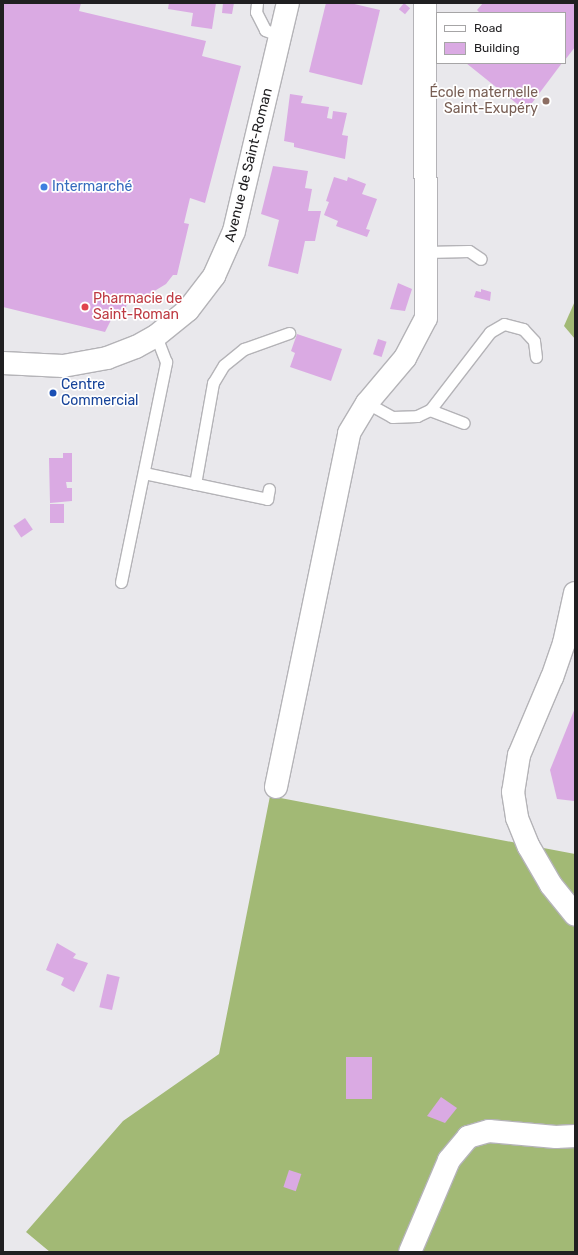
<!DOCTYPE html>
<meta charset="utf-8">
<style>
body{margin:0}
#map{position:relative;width:578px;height:1255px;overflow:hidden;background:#e9e8ec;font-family:Rubik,sans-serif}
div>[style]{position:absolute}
.forest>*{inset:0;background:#a2b975}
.building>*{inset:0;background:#daaae3;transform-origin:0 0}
.roads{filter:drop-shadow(1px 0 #b4b3b7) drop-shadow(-1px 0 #b4b3b7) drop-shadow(0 1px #b4b3b7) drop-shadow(0 -1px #b4b3b7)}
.service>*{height:11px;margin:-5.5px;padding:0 5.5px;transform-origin:5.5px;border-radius:5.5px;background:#fff}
.minor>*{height:22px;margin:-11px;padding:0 11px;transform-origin:11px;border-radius:11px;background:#fff}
.tertiary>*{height:22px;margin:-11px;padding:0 11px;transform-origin:11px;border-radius:11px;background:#fff}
.dots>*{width:11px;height:11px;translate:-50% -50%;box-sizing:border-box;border:2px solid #fff;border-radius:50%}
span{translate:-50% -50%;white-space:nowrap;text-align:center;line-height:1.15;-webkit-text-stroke:3.5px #fff;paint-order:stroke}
.education-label{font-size:14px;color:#785e54}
.right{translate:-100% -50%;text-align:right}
.street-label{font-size:14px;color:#201f21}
.shop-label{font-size:14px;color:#366cbe}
.left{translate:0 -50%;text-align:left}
.health-label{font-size:14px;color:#be3a42}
.transit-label{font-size:14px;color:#164399}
.frame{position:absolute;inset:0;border:4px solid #201f21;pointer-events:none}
.legend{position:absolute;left:436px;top:12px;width:130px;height:52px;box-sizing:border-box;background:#fff;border:1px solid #a6a5a6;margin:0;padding:5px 7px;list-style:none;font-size:12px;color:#201f21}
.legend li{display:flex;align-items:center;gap:8px;height:20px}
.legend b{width:20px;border:1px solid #a6a5a6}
</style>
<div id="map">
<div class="forest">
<div style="clip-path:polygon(575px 301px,575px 339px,564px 326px)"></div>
<div style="clip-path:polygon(270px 796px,575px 854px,575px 1252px,50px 1252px,26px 1232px,123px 1121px,219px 1054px)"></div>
</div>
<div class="building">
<div style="clip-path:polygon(3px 3px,81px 3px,79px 11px,206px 41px,202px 56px,241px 66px,205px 203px,190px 198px,184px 223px,189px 224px,177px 275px,173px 275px,166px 284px,138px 301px,136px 299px,127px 303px,125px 311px,113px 316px,105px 332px,3px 307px)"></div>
<div style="clip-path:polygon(169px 3px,216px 3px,212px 29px,191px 26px,193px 13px,168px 9px)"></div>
<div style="clip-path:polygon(223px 3px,234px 3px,232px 14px,222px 13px)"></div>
<div style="clip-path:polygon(326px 3px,350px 3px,380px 10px,362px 85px,309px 72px)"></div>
<div style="left:404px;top:3px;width:8px;height:8px;rotate:40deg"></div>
<div style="clip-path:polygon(483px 3px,575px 3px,575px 47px,565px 60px,565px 13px,480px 13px,477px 10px)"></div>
<div style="clip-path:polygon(466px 63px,562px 63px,526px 111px)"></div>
<div style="clip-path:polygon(290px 94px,303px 96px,301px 103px,329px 107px,327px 118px,332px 119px,333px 111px,347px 113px,342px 135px,348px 136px,345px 159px,294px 147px,294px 143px,284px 141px)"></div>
<div style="clip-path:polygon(273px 166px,308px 171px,305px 188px,312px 189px,308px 211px,321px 211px,315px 241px,305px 241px,298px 274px,268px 266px,279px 220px,261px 214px)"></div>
<div style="clip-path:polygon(334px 177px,347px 181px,348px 177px,366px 184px,362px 194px,377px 199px,366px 229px,370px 230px,367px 237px,336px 226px,338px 221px,324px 215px,329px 202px,326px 201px)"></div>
<div style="clip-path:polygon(398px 283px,412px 289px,405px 311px,390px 309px)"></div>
<div style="clip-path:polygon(481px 289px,491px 292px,490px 301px,474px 297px,476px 291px,481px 292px)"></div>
<div style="clip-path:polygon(297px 334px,342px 349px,331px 381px,290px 367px,295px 353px,291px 351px)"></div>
<div style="left:378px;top:339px;width:9px;height:16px;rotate:18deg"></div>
<div style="clip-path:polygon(63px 453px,72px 453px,72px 482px,66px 482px,67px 488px,72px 488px,72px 501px,50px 503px,49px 458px,63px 458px)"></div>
<div style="left:64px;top:504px;width:19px;height:14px;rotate:90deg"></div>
<div style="left:25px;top:518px;width:14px;height:14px;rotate:56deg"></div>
<div style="clip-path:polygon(575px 708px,575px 798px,574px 801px,557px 799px,550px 770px)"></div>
<div style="clip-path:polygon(57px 943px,76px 954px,73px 958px,88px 963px,74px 992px,61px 985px,64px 978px,46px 970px)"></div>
<div style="left:107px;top:974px;width:13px;height:34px;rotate:13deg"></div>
<div style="left:346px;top:1057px;width:26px;height:42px"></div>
<div style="clip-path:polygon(441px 1097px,457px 1108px,445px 1123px,427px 1116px)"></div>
<div style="left:289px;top:1170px;width:13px;height:18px;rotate:18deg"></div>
</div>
<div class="roads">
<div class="service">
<div style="left:257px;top:3px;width:9px;rotate:96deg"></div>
<div style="left:256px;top:12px;width:20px;rotate:63deg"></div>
<div style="left:265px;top:30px;width:17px;rotate:21deg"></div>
<div style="left:426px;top:252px;width:43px;rotate:-1.3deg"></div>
<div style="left:469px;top:251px;width:14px;rotate:34deg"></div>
<div style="left:367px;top:403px;width:29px;rotate:29deg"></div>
<div style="left:392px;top:417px;width:25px;rotate:-2deg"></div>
<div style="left:417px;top:416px;width:14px;rotate:-25deg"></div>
<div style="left:430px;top:410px;width:98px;rotate:-52.4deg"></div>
<div style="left:490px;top:332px;width:16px;rotate:-30deg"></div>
<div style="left:504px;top:324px;width:20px;rotate:15deg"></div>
<div style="left:523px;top:329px;width:16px;rotate:47deg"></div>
<div style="left:534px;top:341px;width:16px;rotate:83deg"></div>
<div style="left:430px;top:410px;width:36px;rotate:21deg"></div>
<div style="left:144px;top:473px;width:126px;rotate:11.9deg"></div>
<div style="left:267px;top:499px;width:10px;rotate:-79deg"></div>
<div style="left:195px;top:484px;width:103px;rotate:-79.9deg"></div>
<div style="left:213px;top:383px;width:21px;rotate:-59deg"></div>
<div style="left:224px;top:365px;width:26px;rotate:-39deg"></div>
<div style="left:244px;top:349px;width:48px;rotate:-19.6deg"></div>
<div style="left:121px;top:582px;width:225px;rotate:-78.4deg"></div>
<div style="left:166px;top:362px;width:28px;rotate:-111deg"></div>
</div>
<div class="minor">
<div style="left:575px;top:593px;width:51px;rotate:102.4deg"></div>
<div style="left:564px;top:643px;width:36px;rotate:109deg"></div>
<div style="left:552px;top:677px;width:85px;rotate:112.9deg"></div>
<div style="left:519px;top:755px;width:37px;rotate:99deg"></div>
<div style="left:513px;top:792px;width:26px;rotate:81deg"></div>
<div style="left:517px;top:818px;width:31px;rotate:68deg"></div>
<div style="left:529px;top:847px;width:44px;rotate:59.9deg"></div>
<div style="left:551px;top:885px;width:38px;rotate:51deg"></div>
<div style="left:276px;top:787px;width:361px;rotate:-78.3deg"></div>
<div style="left:349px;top:433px;width:35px;rotate:-59deg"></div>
<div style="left:367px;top:403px;width:59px;rotate:-49.8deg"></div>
<div style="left:405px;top:358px;width:45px;rotate:-62.3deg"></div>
<div style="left:426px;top:318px;width:315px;rotate:-90.2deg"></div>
<div style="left:410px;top:1252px;width:100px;rotate:-67deg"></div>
<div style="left:449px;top:1160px;width:30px;rotate:-50deg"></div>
<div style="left:468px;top:1137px;width:22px;rotate:-16deg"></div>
<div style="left:489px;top:1131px;width:67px;rotate:5.1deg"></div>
<div style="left:556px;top:1137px;width:19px;rotate:-3deg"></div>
</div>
<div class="tertiary">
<div style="left:3px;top:363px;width:60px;rotate:2.9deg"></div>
<div style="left:63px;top:366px;width:45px;rotate:-10.3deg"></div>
<div style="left:107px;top:358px;width:31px;rotate:-21deg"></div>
<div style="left:136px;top:347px;width:23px;rotate:-29deg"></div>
<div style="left:156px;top:336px;width:41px;rotate:-39.1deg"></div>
<div style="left:188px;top:310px;width:43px;rotate:-52.6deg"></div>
<div style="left:214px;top:276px;width:49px;rotate:-66deg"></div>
<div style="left:234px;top:231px;width:234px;rotate:-76.7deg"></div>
</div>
</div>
<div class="dots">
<div style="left:546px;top:101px;background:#8d6e63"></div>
<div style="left:44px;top:187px;background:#3f7fe0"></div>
<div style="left:85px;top:307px;background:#e0444e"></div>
<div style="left:53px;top:393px;background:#1a4fb4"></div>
</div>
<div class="education-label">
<span class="right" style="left:538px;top:101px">École maternelle<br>Saint-Exupéry</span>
</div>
<div class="street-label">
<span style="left:249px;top:165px;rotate:-76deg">Avenue de Saint-Roman</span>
</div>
<div class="shop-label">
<span class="left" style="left:52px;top:187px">Intermarché</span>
</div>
<div class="health-label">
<span class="left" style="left:93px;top:307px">Pharmacie de<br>Saint-Roman</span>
</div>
<div class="transit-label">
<span class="left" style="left:61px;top:393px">Centre<br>Commercial</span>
</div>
<div class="frame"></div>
<ul class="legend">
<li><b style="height:5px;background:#fff"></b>Road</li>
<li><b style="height:11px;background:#daaae3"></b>Building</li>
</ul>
</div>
